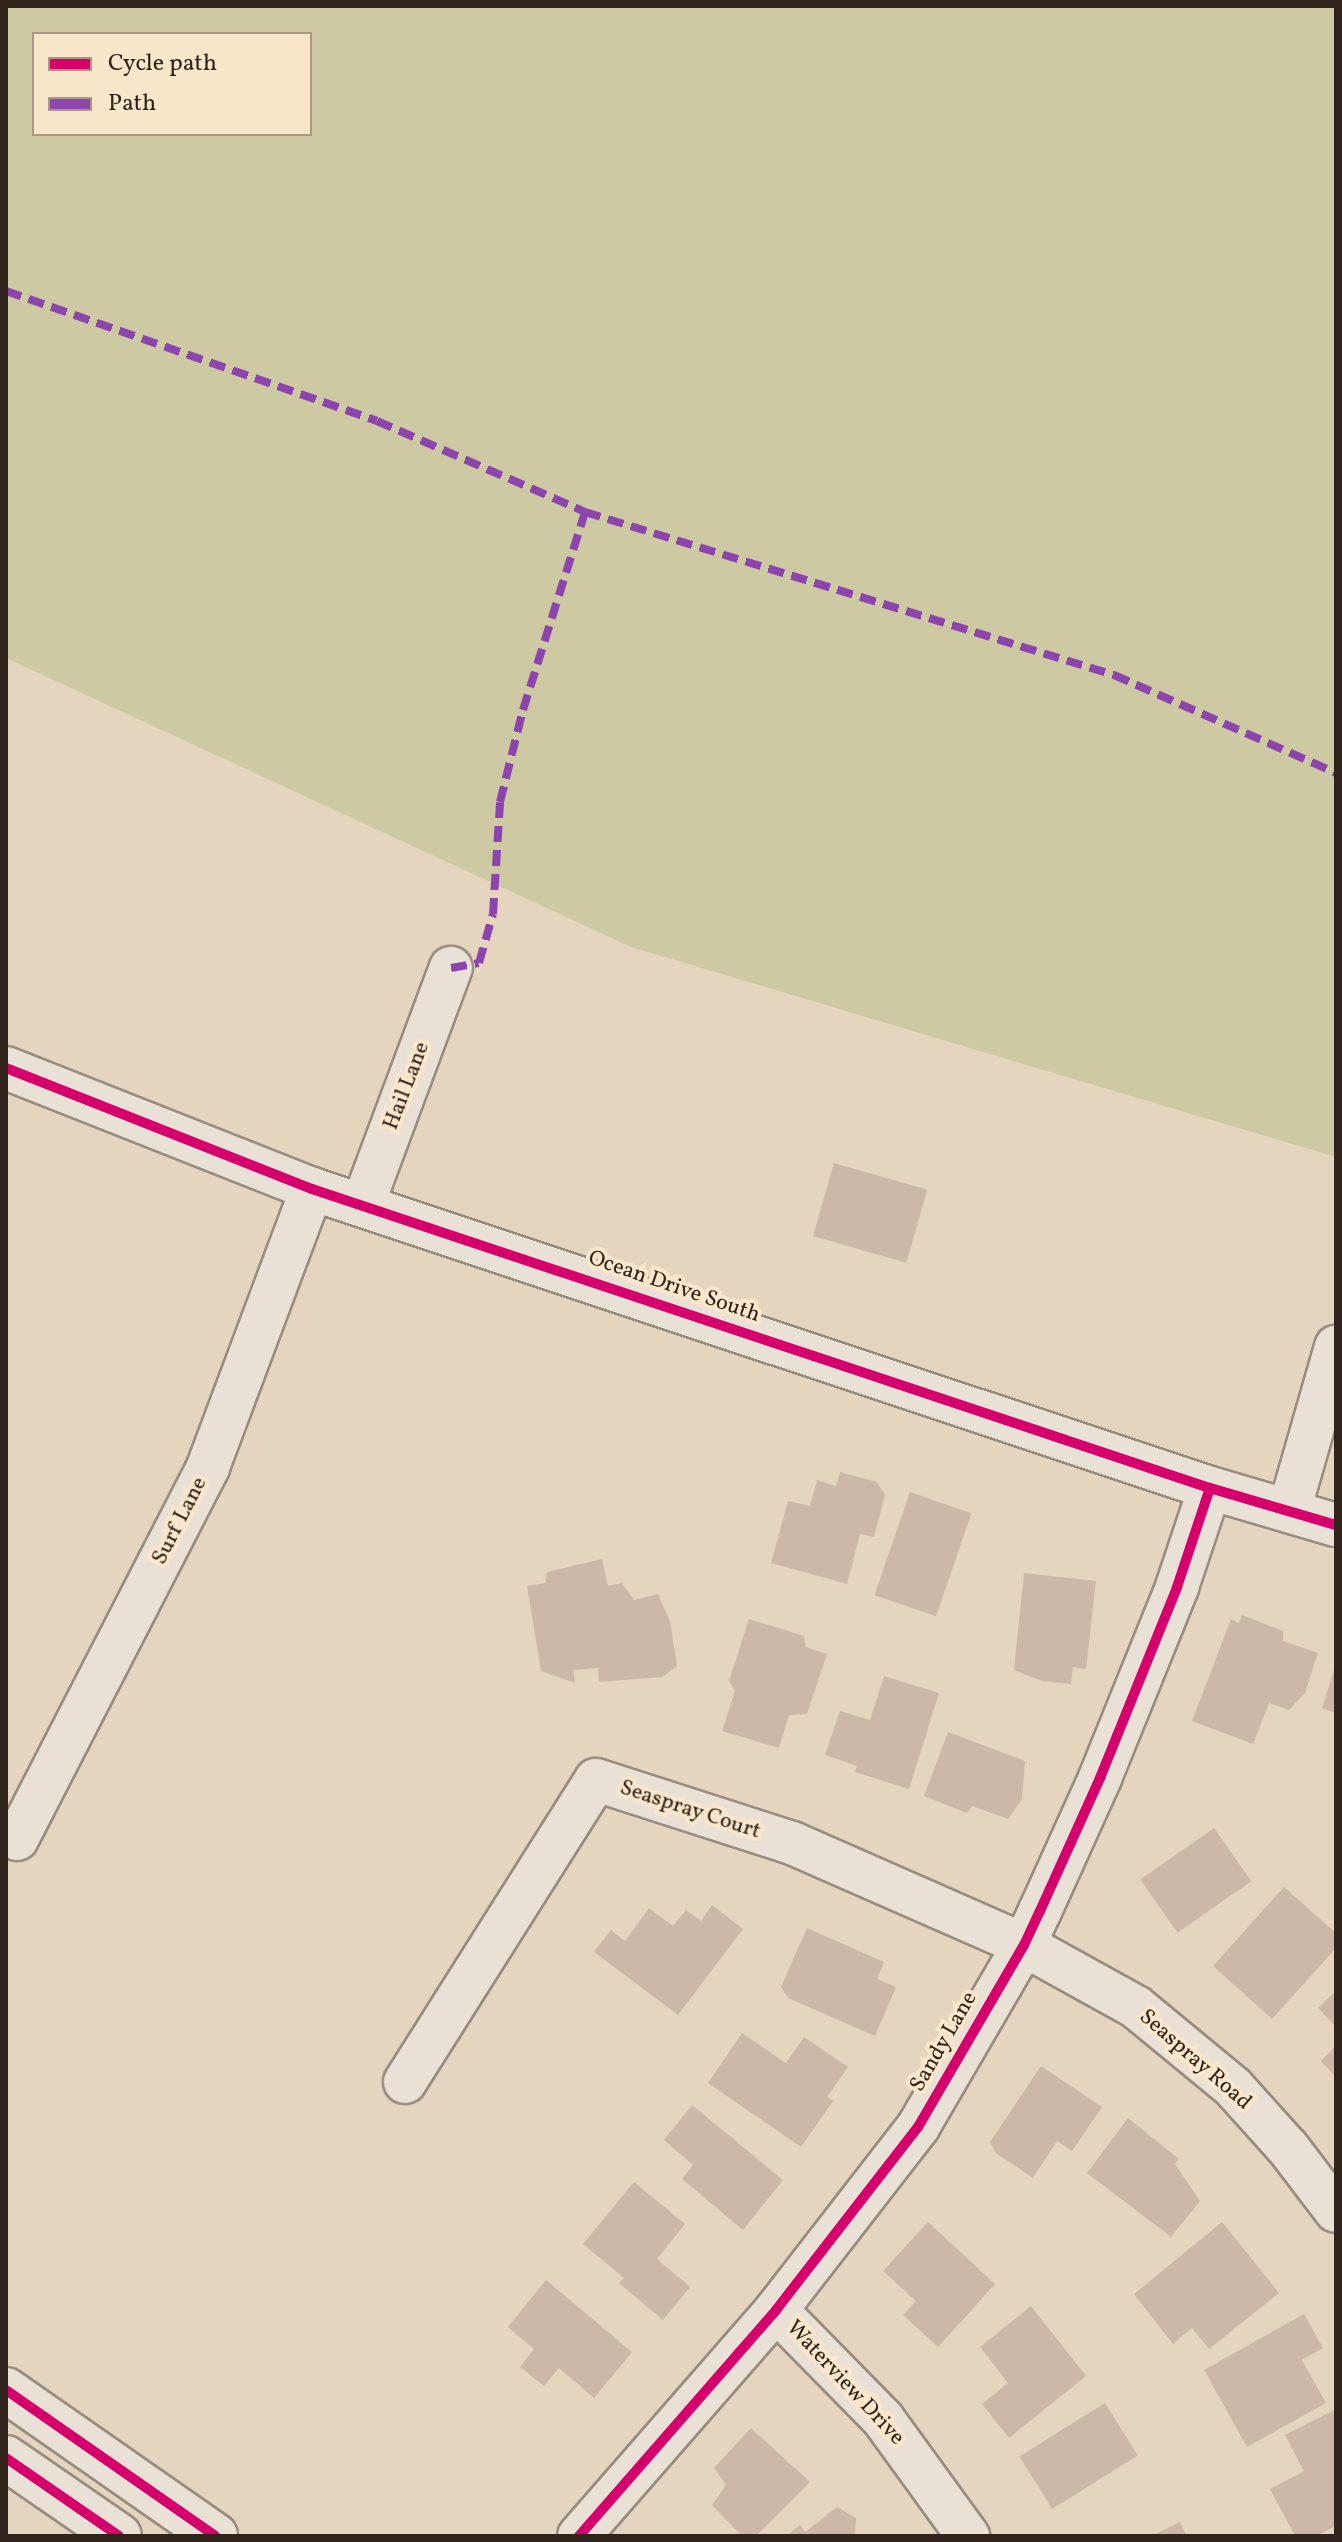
<!DOCTYPE html>
<style>
body{margin:0}
#map{position:relative;width:1342px;height:2542px;overflow:hidden;background:#e6d5be;font-family:Vollkorn,serif}
div>[style]{position:absolute}
.green>*{inset:0;background:#cdc9a3}
.building>*{inset:0;background:#cdb7a6;transform-origin:0 0}
.roads{filter:drop-shadow(2px 0 #978c7f) drop-shadow(-2px 0 #978c7f) drop-shadow(0 2px #978c7f) drop-shadow(0 -2px #978c7f)}
.street>*{height:42px;margin:-21px;padding:0 21px;transform-origin:21px;border-radius:21px;background:#e9e1d6}
.secondary>*{height:44px;margin:-22px;padding:0 22px;transform-origin:22px;border-radius:22px;background:#e9e1d6}
.quiet>*{height:8px;margin-top:-4px;transform-origin:0;background:repeating-linear-gradient(90deg,#8e44ad 0 16px,transparent 0 24px)}
.cycleway>*{height:10px;margin:-5px;padding:0 5px;transform-origin:5px;border-radius:5px;background:#d6006c}
span{translate:-50% -50%;white-space:nowrap;text-align:center;line-height:1.15;-webkit-text-stroke:8px #fae6ca;paint-order:stroke}
.street-label{font-size:22px;color:#2f231b}
.frame{position:absolute;inset:0;border:8px solid #2f231b;pointer-events:none}
.legend{position:absolute;left:32px;top:32px;width:280px;height:104px;box-sizing:border-box;background:#fae6ca;border:2px solid #a99884;margin:0;padding:10px 14px;list-style:none;font-size:24px;color:#2f231b}
.legend li{display:flex;align-items:center;gap:16px;height:40px}
.legend b{width:40px;border:2px solid #a99884}
</style>
<div id="map">
<div class="green">
<div style="clip-path:polygon(evenodd,6px 6px,1336px 6px,1336px 1157px,631px 947px,6px 658px,6px 6px,34px 34px,310px 34px,310px 134px,34px 134px,34px 34px)"></div>
</div>
<div class="building">
<div style="left:834px;top:1163px;width:97px;height:76px;rotate:16deg"></div>
<div style="clip-path:polygon(840px 1472px,877px 1482px,885px 1495px,874px 1537px,860px 1534px,847px 1584px,771px 1563px,788px 1501px,810px 1506px,817px 1480px,836px 1486px)"></div>
<div style="left:910px;top:1492px;width:65px;height:109px;rotate:19deg"></div>
<div style="clip-path:polygon(602px 1559px,608px 1586px,622px 1583px,634px 1600px,658px 1594px,670px 1621px,677px 1666px,662px 1677px,599px 1682px,598px 1668px,573px 1670px,575px 1683px,541px 1671px,527px 1586px,545px 1583px,547px 1572px)"></div>
<div style="clip-path:polygon(1024px 1573px,1096px 1581px,1086px 1669px,1073px 1667px,1071px 1684px,1042px 1681px,1014px 1670px)"></div>
<div style="clip-path:polygon(1242px 1615px,1283px 1631px,1283px 1641px,1318px 1653px,1305px 1693px,1289px 1710px,1269px 1703px,1253px 1744px,1192px 1721px,1231px 1619px,1239px 1623px)"></div>
<div style="clip-path:polygon(749px 1619px,804px 1636px,806px 1647px,827px 1654px,807px 1714px,789px 1715px,779px 1748px,722px 1731px,735px 1691px,729px 1681px)"></div>
<div style="clip-path:polygon(1335px 1667px,1336px 1667px,1336px 1713px,1322px 1708px)"></div>
<div style="clip-path:polygon(884px 1676px,939px 1693px,909px 1789px,855px 1772px,857px 1766px,825px 1755px,840px 1711px,870px 1720px)"></div>
<div style="clip-path:polygon(948px 1732px,1025px 1761px,1022px 1799px,1008px 1819px,972px 1806px,967px 1813px,924px 1796px)"></div>
<div style="left:1214px;top:1828px;width:65px;height:90px;rotate:55deg"></div>
<div style="clip-path:polygon(1284px 1887px,1336px 1933px,1336px 1948px,1272px 2019px,1213px 1966px)"></div>
<div style="clip-path:polygon(712px 1905px,743px 1929px,678px 2015px,594px 1952px,611px 1930px,625px 1941px,649px 1908px,673px 1926px,686px 1910px,701px 1921px)"></div>
<div style="clip-path:polygon(807px 1928px,884px 1962px,877px 1979px,896px 1987px,875px 2036px,788px 1998px,781px 1987px)"></div>
<div style="clip-path:polygon(1336px 1991px,1336px 2027px,1318px 2008px)"></div>
<div style="clip-path:polygon(742px 2033px,786px 2063px,804px 2037px,848px 2067px,827px 2097px,833px 2101px,801px 2147px,708px 2083px)"></div>
<div style="clip-path:polygon(1336px 2046px,1336px 2077px,1321px 2061px)"></div>
<div style="clip-path:polygon(1041px 2066px,1102px 2107px,1072px 2151px,1057px 2141px,1033px 2178px,996px 2153px,990px 2142px)"></div>
<div style="clip-path:polygon(692px 2105px,783px 2180px,743px 2230px,682px 2179px,693px 2165px,664px 2140px)"></div>
<div style="clip-path:polygon(1128px 2118px,1179px 2159px,1175px 2164px,1200px 2201px,1171px 2237px,1087px 2173px)"></div>
<div style="clip-path:polygon(634px 2182px,685px 2224px,657px 2259px,690px 2287px,663px 2320px,619px 2283px,624px 2278px,583px 2244px)"></div>
<div style="clip-path:polygon(928px 2222px,995px 2284px,938px 2347px,903px 2315px,916px 2301px,883px 2271px)"></div>
<div style="clip-path:polygon(1222px 2222px,1279px 2293px,1209px 2349px,1192px 2328px,1173px 2344px,1134px 2294px)"></div>
<div style="clip-path:polygon(546px 2280px,632px 2352px,594px 2398px,559px 2368px,544px 2386px,520px 2367px,534px 2349px,508px 2327px)"></div>
<div style="clip-path:polygon(1031px 2306px,1086px 2376px,1009px 2438px,982px 2404px,1008px 2383px,980px 2347px)"></div>
<div style="clip-path:polygon(1304px 2314px,1323px 2348px,1302px 2360px,1326px 2403px,1247px 2447px,1204px 2370px)"></div>
<div style="left:1105px;top:2403px;width:62px;height:101px;rotate:58deg"></div>
<div style="clip-path:polygon(1336px 2409px,1336px 2526px,1316px 2536px,1295px 2536px,1270px 2489px,1304px 2471px,1285px 2435px)"></div>
<div style="clip-path:polygon(751px 2428px,810px 2482px,756px 2536px,742px 2536px,712px 2505px,726px 2485px,714px 2468px)"></div>
<div style="clip-path:polygon(837px 2507px,856px 2518px,855px 2536px,786px 2536px,800px 2525px,805px 2532px)"></div>
<div style="clip-path:polygon(1180px 2522px,1187px 2536px,1151px 2536px)"></div>
</div>
<div class="roads">
<div class="street">
<div style="left:6px;top:1068px;width:329px;rotate:21.6deg"></div>
<div style="left:312px;top:1189px;width:946px;rotate:18.42deg"></div>
<div style="left:1210px;top:1488px;width:131px;rotate:16.4deg"></div>
<div style="left:363px;top:1204px;width:252px;rotate:-69.6deg"></div>
<div style="left:1289px;top:1511px;width:171px;rotate:-74deg"></div>
<div style="left:17px;top:1839px;width:418px;rotate:-62.8deg"></div>
<div style="left:208px;top:1467px;width:297px;rotate:-69.5deg"></div>
<div style="left:405px;top:2082px;width:357px;rotate:-57.7deg"></div>
<div style="left:596px;top:1780px;width:206px;rotate:17.8deg"></div>
<div style="left:792px;top:1843px;width:253px;rotate:23.7deg"></div>
<div style="left:1024px;top:1945px;width:128px;rotate:29deg"></div>
<div style="left:1136px;top:2007px;width:126px;rotate:39.5deg"></div>
<div style="left:1233px;top:2087px;width:82px;rotate:48deg"></div>
<div style="left:1288px;top:2148px;width:79px;rotate:52.7deg"></div>
<div style="left:776px;top:2310px;width:153px;rotate:45.5deg"></div>
<div style="left:883px;top:2419px;width:145px;rotate:54deg"></div>
<div style="left:579px;top:2536px;width:300px;rotate:-48.9deg"></div>
<div style="left:776px;top:2310px;width:232px;rotate:-52.2deg"></div>
<div style="left:918px;top:2127px;width:211px;rotate:-59.8deg"></div>
<div style="left:1024px;top:1945px;width:38px;rotate:-65deg"></div>
<div style="left:1040px;top:1911px;width:146px;rotate:-65.7deg"></div>
<div style="left:1100px;top:1778px;width:206px;rotate:-68deg"></div>
<div style="left:1177px;top:1587px;width:104px;rotate:-71.6deg"></div>
</div>
<div class="secondary">
<div style="left:6px;top:2390px;width:255px;rotate:34.9deg"></div>
<div style="left:6px;top:2458px;width:137px;rotate:34.6deg"></div>
</div>
</div>
<div class="quiet">
<div style="left:6px;top:291px;width:393px;rotate:19.3deg"></div>
<div style="left:377px;top:421px;width:227px;rotate:23.6deg"></div>
<div style="left:585px;top:512px;width:554px;rotate:17.13deg"></div>
<div style="left:1114px;top:675px;width:243px;rotate:23.8deg"></div>
<div style="left:451px;top:968px;width:28px;rotate:-10deg"></div>
<div style="left:479px;top:963px;width:51px;rotate:-74.1deg"></div>
<div style="left:493px;top:914px;width:112px;rotate:-86.4deg"></div>
<div style="left:500px;top:802px;width:95px;rotate:-76deg"></div>
<div style="left:523px;top:710px;width:207px;rotate:-72.6deg"></div>
</div>
<div class="cycleway">
<div style="left:6px;top:1068px;width:329px;rotate:21.6deg"></div>
<div style="left:312px;top:1189px;width:946px;rotate:18.42deg"></div>
<div style="left:1210px;top:1488px;width:131px;rotate:16.4deg"></div>
<div style="left:6px;top:2390px;width:255px;rotate:34.9deg"></div>
<div style="left:6px;top:2458px;width:137px;rotate:34.6deg"></div>
<div style="left:579px;top:2536px;width:300px;rotate:-48.9deg"></div>
<div style="left:776px;top:2310px;width:232px;rotate:-52.2deg"></div>
<div style="left:918px;top:2127px;width:211px;rotate:-59.8deg"></div>
<div style="left:1024px;top:1945px;width:38px;rotate:-65deg"></div>
<div style="left:1040px;top:1911px;width:146px;rotate:-65.7deg"></div>
<div style="left:1100px;top:1778px;width:206px;rotate:-68deg"></div>
<div style="left:1177px;top:1587px;width:104px;rotate:-71.6deg"></div>
</div>
<div class="street-label">
<span style="left:407px;top:1086px;rotate:-69deg">Hail Lane</span>
<span style="left:674px;top:1287px;rotate:19deg">Ocean Drive South</span>
<span style="left:180px;top:1521px;rotate:-63deg">Surf Lane</span>
<span style="left:690px;top:1810px;rotate:18deg">Seaspray Court</span>
<span style="left:944px;top:2042px;rotate:-60deg">Sandy Lane</span>
<span style="left:1195px;top:2060px;rotate:41deg">Seaspray Road</span>
<span style="left:845px;top:2383px;rotate:47deg">Waterview Drive</span>
</div>
<div class="frame"></div>
<ul class="legend">
<li><b style="height:10px;background:#d6006c"></b>Cycle path</li>
<li><b style="height:10px;background:#8e44ad"></b>Path</li>
</ul>
</div>
